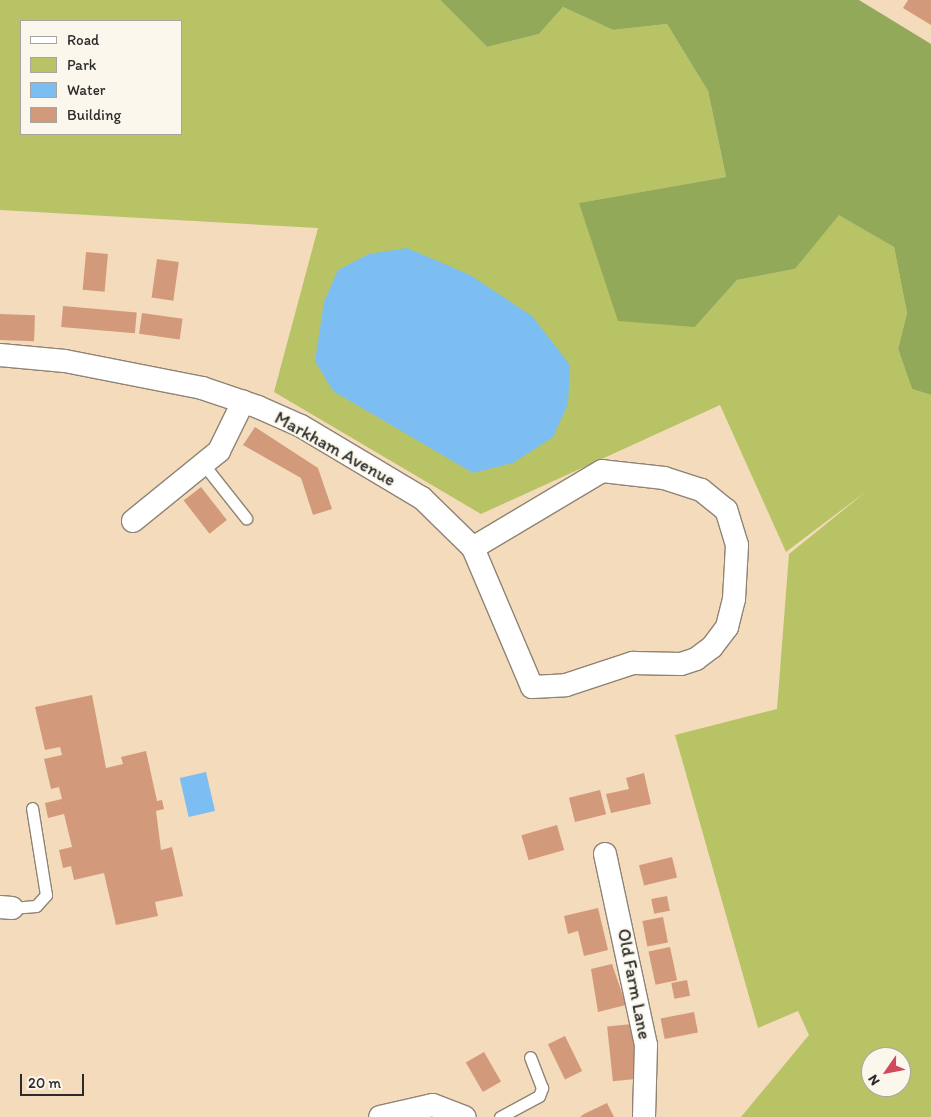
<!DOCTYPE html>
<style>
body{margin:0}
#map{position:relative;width:931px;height:1117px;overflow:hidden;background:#f3dbbc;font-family:Itim,sans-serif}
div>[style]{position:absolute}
.green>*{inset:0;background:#b8c365}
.forest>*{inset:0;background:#92a95a}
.water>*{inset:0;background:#7cbef2;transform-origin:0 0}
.building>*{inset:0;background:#d29a7b;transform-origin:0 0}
.roads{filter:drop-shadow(1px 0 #8f8374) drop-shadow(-1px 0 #8f8374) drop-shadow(0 1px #8f8374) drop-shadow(0 -1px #8f8374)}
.service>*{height:11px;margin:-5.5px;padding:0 5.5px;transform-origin:5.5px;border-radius:5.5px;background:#fff}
.minor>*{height:22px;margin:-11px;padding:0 11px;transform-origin:11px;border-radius:11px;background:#fff}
span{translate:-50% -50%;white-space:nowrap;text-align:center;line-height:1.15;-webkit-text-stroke:4.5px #fbf7ec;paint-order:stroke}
.street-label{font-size:18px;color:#2b2b2b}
.legend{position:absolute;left:20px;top:20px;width:162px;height:115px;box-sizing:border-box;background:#fbf7ec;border:1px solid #a8a59f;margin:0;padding:6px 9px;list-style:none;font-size:15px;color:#2b2b2b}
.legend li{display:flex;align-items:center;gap:10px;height:25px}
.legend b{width:25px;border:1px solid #a8a59f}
.north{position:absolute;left:861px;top:1047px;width:50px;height:50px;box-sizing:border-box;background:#fbf7ec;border:1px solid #a8a59f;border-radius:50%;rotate:237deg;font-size:14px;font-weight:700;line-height:20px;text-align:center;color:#2b2b2b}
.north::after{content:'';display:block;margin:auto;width:18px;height:22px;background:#d1495b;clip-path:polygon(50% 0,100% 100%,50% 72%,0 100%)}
.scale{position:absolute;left:20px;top:1074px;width:64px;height:22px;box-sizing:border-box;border:2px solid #2b2b2b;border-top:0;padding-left:6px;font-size:15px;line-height:18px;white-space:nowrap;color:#2b2b2b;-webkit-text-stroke:4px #fbf7ec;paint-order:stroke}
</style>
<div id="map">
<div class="green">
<div style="clip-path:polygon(evenodd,0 0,440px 0,487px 47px,539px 34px,563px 7px,613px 30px,667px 24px,708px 91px,726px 177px,580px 203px,695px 327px,737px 280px,795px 269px,839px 214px,894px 247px,907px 313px,898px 349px,912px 389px,931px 395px,931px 1117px,741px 1117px,809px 1035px,798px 1011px,758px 1028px,675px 735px,777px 709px,789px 554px,868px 490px,786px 552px,720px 405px,481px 514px,274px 392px,318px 228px,0 210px,0 0,21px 21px,181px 21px,181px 134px,21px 134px,21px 21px,0 0,871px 1057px,901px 1057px,901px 1087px,871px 1087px,871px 1057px)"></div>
</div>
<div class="forest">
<div style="clip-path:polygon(440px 0,859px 0,931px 44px,931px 395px,912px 389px,898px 349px,907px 313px,894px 247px,839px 215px,795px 269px,737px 280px,695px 327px,618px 321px,579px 203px,726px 177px,708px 91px,667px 24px,613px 30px,563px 7px,539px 34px,487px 47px)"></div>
</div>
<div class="water">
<div style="clip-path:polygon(407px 248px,470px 275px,532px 316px,570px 365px,568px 404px,553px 437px,513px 463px,473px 473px,333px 391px,315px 361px,324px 302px,338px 270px,369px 254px)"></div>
<div style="left:206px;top:772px;width:40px;height:27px;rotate:77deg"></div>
</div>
<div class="building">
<div style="clip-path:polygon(908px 0,931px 0,931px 25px,903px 8px)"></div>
<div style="left:86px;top:252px;width:22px;height:38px;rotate:5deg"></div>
<div style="left:157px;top:259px;width:22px;height:39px;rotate:8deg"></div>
<div style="left:63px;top:306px;width:74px;height:21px;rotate:5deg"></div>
<div style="left:142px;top:313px;width:41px;height:21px;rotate:8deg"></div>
<div style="left:0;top:314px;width:35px;height:26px;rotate:2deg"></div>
<div style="clip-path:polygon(255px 427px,318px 468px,332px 509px,313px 515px,301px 478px,243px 445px)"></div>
<div style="left:201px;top:487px;width:42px;height:22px;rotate:52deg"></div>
<div style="clip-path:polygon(92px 695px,106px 768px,123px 764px,121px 757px,146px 751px,157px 801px,162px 800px,164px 809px,156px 811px,161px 850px,172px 847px,183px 896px,155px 902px,158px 916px,116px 925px,104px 873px,74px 880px,71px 866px,63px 868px,59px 850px,72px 847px,64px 814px,48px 818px,45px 803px,62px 799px,59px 787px,51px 789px,44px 759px,62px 755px,60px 747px,45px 750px,35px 707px)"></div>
<div style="clip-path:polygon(644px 773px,651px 804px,611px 813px,606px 794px,629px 789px,626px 778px)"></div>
<div style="left:600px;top:790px;width:25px;height:32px;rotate:76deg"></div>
<div style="left:557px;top:825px;width:26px;height:37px;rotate:74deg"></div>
<div style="left:672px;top:857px;width:21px;height:34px;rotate:76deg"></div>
<div style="left:667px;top:896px;width:15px;height:16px;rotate:79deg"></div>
<div style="clip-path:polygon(598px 908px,608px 950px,584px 956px,578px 931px,568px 934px,564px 916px)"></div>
<div style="left:663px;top:917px;width:26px;height:21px;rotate:79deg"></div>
<div style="left:670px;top:947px;width:34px;height:22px;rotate:78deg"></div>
<div style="clip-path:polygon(612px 964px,626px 1005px,598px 1012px,591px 969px)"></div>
<div style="left:687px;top:980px;width:16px;height:16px;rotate:79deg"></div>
<div style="left:694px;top:1012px;width:21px;height:34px;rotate:79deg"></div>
<div style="left:632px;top:1024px;width:55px;height:25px;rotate:84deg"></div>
<div style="left:565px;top:1036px;width:39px;height:19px;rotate:64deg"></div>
<div style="left:484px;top:1052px;width:34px;height:21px;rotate:60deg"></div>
<div style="clip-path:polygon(607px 1103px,614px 1117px,580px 1117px,584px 1114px)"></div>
</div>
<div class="roads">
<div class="service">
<div style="left:204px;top:465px;width:68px;rotate:51.6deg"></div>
<div style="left:12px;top:908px;width:24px;rotate:-5deg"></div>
<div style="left:36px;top:906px;width:15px;rotate:-48deg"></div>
<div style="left:46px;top:895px;width:88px;rotate:-99.1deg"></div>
<div style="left:500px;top:1117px;width:44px;rotate:-28.3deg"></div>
<div style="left:539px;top:1096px;width:9px;rotate:-69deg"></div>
<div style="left:542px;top:1088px;width:33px;rotate:-111deg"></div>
</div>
<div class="minor">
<div style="left:0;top:355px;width:65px;rotate:5.3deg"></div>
<div style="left:65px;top:361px;width:140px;rotate:11.1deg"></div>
<div style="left:202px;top:388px;width:59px;rotate:18.7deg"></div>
<div style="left:258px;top:407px;width:47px;rotate:23.8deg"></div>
<div style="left:301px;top:426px;width:141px;rotate:30.8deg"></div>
<div style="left:422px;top:498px;width:71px;rotate:44.4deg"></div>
<div style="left:473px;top:548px;width:151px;rotate:67deg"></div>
<div style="left:532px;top:687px;width:34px;rotate:-3deg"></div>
<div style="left:566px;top:685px;width:71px;rotate:-18.2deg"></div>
<div style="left:633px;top:663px;width:48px;rotate:1.2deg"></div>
<div style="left:681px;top:664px;width:16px;rotate:-18deg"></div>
<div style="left:696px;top:659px;width:20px;rotate:-37deg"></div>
<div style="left:712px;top:647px;width:25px;rotate:-53deg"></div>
<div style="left:727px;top:627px;width:29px;rotate:-76deg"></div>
<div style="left:734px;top:599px;width:54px;rotate:-86.8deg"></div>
<div style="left:737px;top:545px;width:37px;rotate:-107deg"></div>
<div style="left:726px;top:510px;width:32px;rotate:-141deg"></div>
<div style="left:701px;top:490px;width:39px;rotate:-162deg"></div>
<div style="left:664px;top:478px;width:62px;rotate:-173.6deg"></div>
<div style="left:602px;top:471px;width:150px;rotate:149.2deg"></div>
<div style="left:133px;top:521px;width:111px;rotate:-39.1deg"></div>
<div style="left:219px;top:451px;width:55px;rotate:-63.9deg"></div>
<div style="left:605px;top:854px;width:195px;rotate:77.9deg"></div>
<div style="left:646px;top:1045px;width:72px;rotate:91.6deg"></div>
<div style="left:0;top:907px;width:12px;rotate:5deg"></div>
<div style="left:380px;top:1117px;width:54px;rotate:-12.8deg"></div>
<div style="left:433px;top:1105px;width:34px;rotate:21deg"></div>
</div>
</div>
<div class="street-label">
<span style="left:335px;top:449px;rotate:29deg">Markham Avenue</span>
<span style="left:634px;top:984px;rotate:79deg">Old Farm Lane</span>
</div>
<ul class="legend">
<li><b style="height:6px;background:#fff"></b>Road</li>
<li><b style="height:14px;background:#b8c365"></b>Park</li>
<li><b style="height:14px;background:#7cbef2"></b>Water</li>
<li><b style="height:14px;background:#d29a7b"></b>Building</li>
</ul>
<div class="north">N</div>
<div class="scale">20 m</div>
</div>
